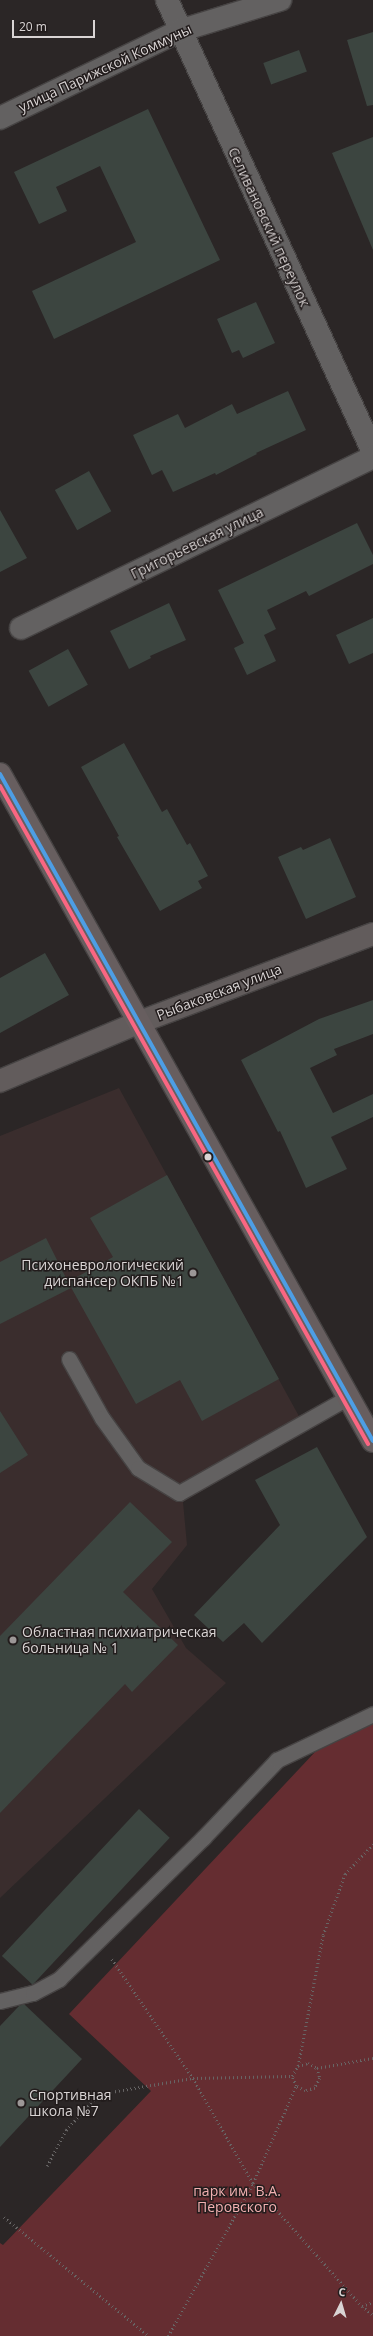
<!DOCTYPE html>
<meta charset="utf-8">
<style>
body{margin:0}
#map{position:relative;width:373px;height:2336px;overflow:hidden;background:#2b2626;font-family:"Open Sans",sans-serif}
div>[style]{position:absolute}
.built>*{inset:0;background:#3a2d2d}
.green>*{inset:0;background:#652d31}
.building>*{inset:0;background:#3c4540;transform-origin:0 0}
.path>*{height:2.5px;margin-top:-1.25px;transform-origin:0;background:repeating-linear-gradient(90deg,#676565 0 1px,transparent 0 4px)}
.roads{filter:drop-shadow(1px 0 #464343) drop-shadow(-1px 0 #464343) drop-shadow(0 1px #464343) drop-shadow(0 -1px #464343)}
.service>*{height:15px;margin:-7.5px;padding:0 7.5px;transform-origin:7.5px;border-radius:7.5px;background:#636161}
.minor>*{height:22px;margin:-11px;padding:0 11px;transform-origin:11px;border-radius:11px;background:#636161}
.secondary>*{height:22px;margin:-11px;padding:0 11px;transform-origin:11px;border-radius:11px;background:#625c5c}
.primary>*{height:22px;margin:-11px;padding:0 11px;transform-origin:11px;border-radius:11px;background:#675e5f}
.bus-1>*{height:4px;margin:-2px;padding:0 2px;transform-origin:2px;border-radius:2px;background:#4d9ee5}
.bus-2>*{height:4px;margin:-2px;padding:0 2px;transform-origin:2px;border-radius:2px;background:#fa6682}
.dots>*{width:11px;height:11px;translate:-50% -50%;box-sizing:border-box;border:2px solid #221c1c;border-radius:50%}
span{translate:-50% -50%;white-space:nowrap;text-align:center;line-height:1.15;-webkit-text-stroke:3px #221c1c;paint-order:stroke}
.street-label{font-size:14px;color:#d9d4d4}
.poi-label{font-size:14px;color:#d9d4d4}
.right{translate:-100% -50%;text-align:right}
.left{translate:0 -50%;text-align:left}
.park-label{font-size:14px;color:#f2b0b1}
.north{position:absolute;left:321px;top:2284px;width:40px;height:40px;-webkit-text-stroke:3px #221c1c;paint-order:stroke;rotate:5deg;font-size:11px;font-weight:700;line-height:16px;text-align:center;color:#d9d4d4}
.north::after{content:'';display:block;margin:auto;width:14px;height:18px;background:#d9d4d4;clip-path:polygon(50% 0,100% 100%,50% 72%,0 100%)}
.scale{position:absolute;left:12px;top:20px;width:83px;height:18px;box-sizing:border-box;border:2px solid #d9d4d4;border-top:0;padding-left:5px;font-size:12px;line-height:14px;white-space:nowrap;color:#d9d4d4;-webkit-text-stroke:3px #221c1c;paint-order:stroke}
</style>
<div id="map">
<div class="built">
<div style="clip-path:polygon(119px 1088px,306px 1429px,183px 1502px,187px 1545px,152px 1589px,186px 1648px,226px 1683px,0 1898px,0 1136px)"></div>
</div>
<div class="green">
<div style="clip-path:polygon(373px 1723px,373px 2336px,0 2336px,0 2243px,3px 2245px,151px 2091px,69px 2014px,315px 1752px)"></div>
</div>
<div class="building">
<div style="clip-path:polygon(373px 32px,373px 105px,367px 106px,347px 40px)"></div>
<div style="left:299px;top:50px;width:23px;height:38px;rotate:70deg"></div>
<div style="clip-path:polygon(148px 109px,220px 260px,54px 339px,32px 291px,136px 242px,100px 166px,56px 187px,67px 211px,39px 224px,14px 172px)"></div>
<div style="clip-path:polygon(373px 137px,373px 250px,332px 153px)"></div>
<div style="clip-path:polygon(256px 302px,275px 343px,243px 358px,239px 350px,232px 353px,217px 319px)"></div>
<div style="clip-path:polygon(288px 391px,306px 430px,256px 453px,257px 454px,216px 475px,215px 473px,173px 492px,162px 470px,152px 475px,133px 435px,178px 414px,185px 428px,232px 404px,237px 414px)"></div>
<div style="left:89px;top:471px;width:46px;height:39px;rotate:61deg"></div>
<div style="clip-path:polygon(0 510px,27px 558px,0 572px)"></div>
<div style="clip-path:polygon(357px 523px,373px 555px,373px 564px,309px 596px,306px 591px,267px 610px,276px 629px,264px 635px,276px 661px,247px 675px,234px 648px,244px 643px,218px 590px)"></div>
<div style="clip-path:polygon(169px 603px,186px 640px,150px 656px,151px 658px,129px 669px,110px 631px)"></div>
<div style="clip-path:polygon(373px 618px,373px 653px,349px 664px,336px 635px)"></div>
<div style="left:68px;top:649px;width:41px;height:45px;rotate:61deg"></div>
<div style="clip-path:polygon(124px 743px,162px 812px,167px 809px,187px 845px,190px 843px,208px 876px,198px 881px,202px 888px,160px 911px,117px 837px,119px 836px,81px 767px)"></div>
<div style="clip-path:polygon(330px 838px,356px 897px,306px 919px,278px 857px,301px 847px,303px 850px)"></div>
<div style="clip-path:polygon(45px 953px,69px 995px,0 1033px,0 978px)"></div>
<div style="clip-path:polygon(373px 1000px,373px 1034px,334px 1049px,337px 1055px,310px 1068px,333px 1113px,373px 1094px,373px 1117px,331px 1137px,347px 1169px,306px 1188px,280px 1131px,278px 1132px,241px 1060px,319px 1019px)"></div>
<div style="clip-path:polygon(167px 1175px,279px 1379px,202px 1421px,180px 1380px,136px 1404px,68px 1282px,113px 1257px,90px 1218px)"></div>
<div style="clip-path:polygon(46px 1238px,71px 1288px,0 1324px,0 1262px)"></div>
<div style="clip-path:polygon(0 1411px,28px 1455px,0 1473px)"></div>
<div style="clip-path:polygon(317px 1447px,367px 1537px,262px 1643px,244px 1623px,223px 1642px,194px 1615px,280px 1525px,255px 1480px)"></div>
<div style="clip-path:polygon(130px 1502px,172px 1542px,123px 1592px,178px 1645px,132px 1692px,125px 1684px,0 1813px,0 1636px)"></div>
<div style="left:139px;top:1809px;width:42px;height:201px;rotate:43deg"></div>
<div style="clip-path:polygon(24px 2004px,82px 2059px,0 2147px,0 2026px,19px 2006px)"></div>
</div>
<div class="path">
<div style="left:112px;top:1959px;width:144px;rotate:55.8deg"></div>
<div style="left:193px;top:2078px;width:121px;rotate:60.3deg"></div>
<div style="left:253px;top:2183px;width:164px;rotate:48.5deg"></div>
<div style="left:362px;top:2306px;width:14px;rotate:39deg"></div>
<div style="left:298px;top:2066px;width:10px;rotate:-17deg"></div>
<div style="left:308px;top:2063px;width:10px;rotate:29deg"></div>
<div style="left:317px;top:2068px;width:10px;rotate:73deg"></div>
<div style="left:320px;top:2078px;width:11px;rotate:117deg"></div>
<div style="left:315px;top:2088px;width:10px;rotate:163deg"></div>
<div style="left:305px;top:2091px;width:10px;rotate:-151deg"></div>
<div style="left:296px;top:2086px;width:11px;rotate:-112deg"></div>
<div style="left:292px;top:2076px;width:12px;rotate:-59deg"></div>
<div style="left:298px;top:2066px;width:133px;rotate:-79.2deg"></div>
<div style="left:323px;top:1935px;width:65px;rotate:-70.2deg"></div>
<div style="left:345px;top:1874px;width:41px;rotate:-47deg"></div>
<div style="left:317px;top:2068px;width:57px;rotate:-10.1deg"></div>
<div style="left:47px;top:2166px;width:41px;rotate:-62.2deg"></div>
<div style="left:66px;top:2130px;width:49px;rotate:-47.5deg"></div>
<div style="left:99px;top:2094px;width:95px;rotate:-9.7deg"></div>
<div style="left:193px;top:2078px;width:99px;rotate:-1.2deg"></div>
<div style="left:4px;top:2217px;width:188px;rotate:39.4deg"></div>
<div style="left:362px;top:2306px;width:12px;rotate:-20deg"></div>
<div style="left:168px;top:2336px;width:175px;rotate:-60.9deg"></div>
<div style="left:253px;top:2183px;width:106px;rotate:-66.1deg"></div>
</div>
<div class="roads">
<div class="service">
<div style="left:69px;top:1359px;width:68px;rotate:60.8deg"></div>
<div style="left:102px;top:1418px;width:62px;rotate:54.2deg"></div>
<div style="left:138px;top:1468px;width:48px;rotate:31.4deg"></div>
<div style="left:179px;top:1493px;width:195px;rotate:-29.5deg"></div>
<div style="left:0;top:2001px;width:34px;rotate:-14deg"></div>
<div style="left:33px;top:1993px;width:30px;rotate:-28deg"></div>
<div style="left:59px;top:1979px;width:202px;rotate:-44.4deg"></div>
<div style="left:203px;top:1838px;width:108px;rotate:-46.5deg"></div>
<div style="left:277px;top:1760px;width:106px;rotate:-25.6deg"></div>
</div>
<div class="minor">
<div style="left:167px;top:0;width:498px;rotate:65.5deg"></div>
<div style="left:0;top:118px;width:199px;rotate:-25.9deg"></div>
<div style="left:179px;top:31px;width:106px;rotate:-17.1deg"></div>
<div style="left:21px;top:628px;width:391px;rotate:-25.9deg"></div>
</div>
<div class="secondary">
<div style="left:0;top:1081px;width:152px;rotate:-22.9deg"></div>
<div style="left:140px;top:1022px;width:249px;rotate:-20.7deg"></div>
</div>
<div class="primary">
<div style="left:0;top:774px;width:764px;rotate:60.79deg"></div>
</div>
</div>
<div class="bus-1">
<div style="left:0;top:774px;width:764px;rotate:60.79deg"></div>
</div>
<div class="bus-2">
<div style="left:0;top:786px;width:754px;rotate:60.78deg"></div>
</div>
<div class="dots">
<div style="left:208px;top:1157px;background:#d9d4d4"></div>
<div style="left:193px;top:1273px;background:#9c9797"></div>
<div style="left:13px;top:1640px;background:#9c9797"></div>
<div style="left:21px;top:2103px;background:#9c9797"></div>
</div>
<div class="street-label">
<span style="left:105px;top:68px;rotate:-25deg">улица Парижской Коммуны</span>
<span style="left:269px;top:227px;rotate:65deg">Селивановский переулок</span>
<span style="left:197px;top:543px;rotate:-26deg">Григорьевская улица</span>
<span style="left:219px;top:992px;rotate:-21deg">Рыбаковская улица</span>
</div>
<div class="poi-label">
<span class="right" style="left:184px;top:1273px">Психоневрологический<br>диспансер ОКПБ №1</span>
<span class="left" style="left:22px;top:1640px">Областная психиатрическая<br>больница № 1</span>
<span class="left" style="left:29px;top:2103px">Спортивная<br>школа №7</span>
</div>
<div class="park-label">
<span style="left:237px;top:2199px">парк им. В.А.<br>Перовского</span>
</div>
<div class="north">С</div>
<div class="scale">20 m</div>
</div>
